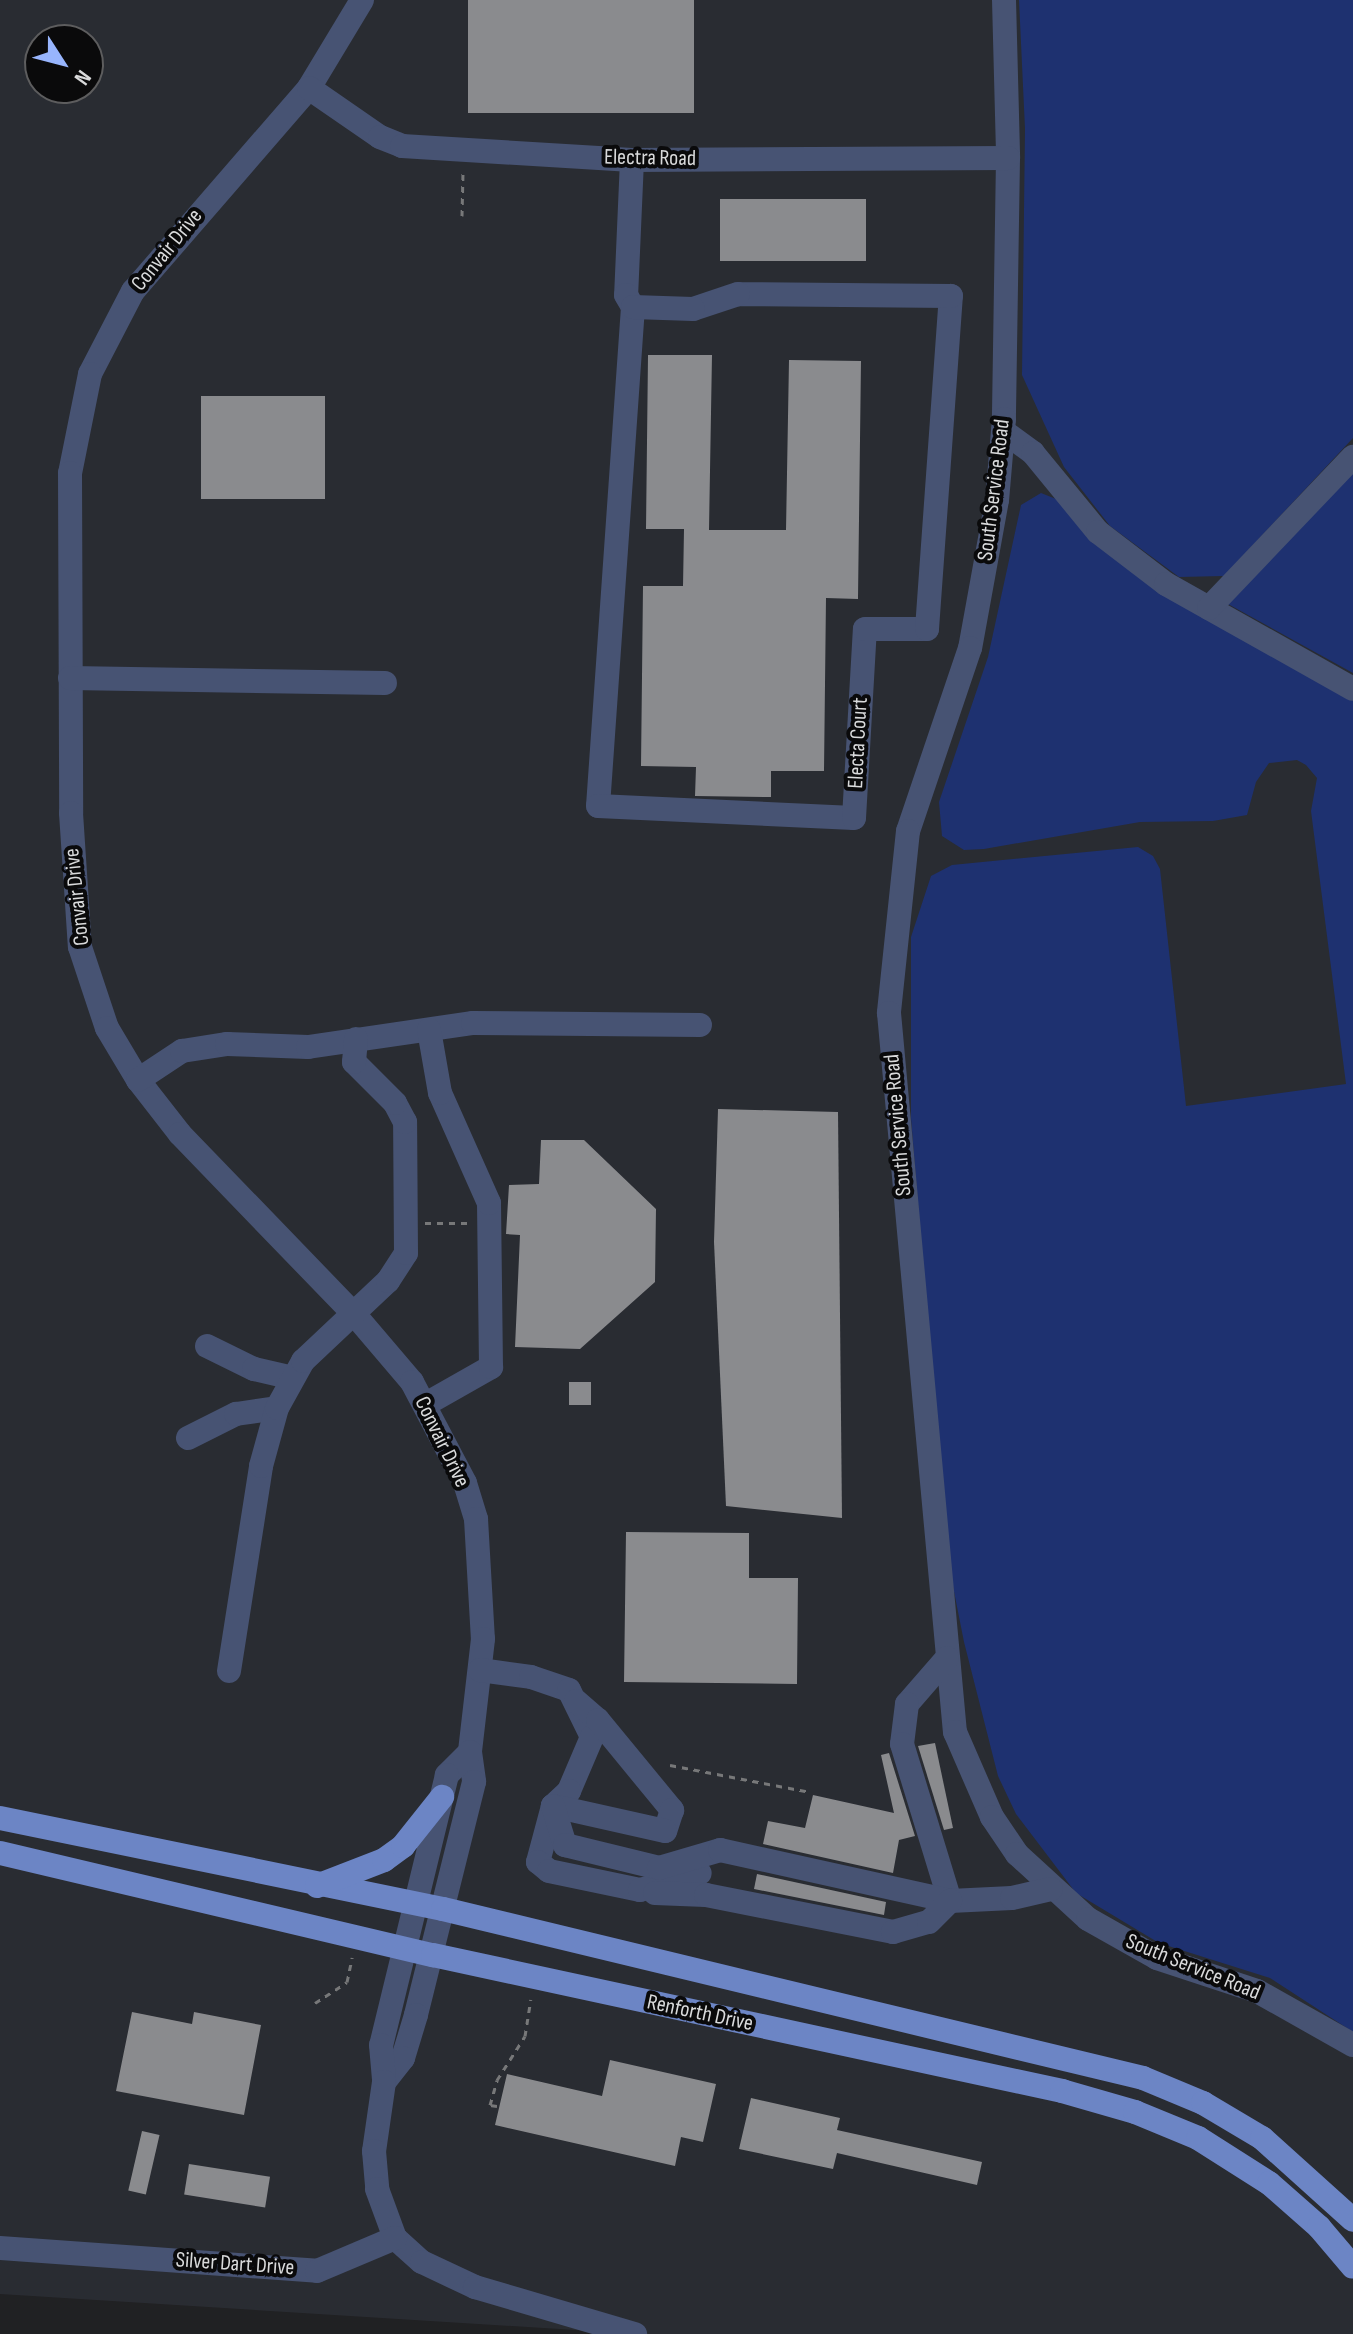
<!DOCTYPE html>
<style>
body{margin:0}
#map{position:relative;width:1353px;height:2334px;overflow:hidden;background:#202123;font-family:"Sofia Sans Condensed",sans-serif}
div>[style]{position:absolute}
.built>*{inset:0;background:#292c32}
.green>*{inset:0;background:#1e3170}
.building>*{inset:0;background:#8a8b8e;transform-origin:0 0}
.path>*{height:3px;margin-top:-1.5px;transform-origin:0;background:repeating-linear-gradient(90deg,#777879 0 6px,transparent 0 12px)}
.minor>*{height:24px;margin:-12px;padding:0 12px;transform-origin:12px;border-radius:12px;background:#475373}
.major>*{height:24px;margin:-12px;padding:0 12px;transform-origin:12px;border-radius:12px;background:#6c85c5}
span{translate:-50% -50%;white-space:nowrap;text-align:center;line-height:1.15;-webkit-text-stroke:8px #0a0a0b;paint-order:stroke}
.street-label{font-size:22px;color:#d9dadb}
.north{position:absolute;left:24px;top:24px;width:80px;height:80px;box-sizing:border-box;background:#0a0a0b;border:2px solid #5d5d5e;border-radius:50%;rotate:126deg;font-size:22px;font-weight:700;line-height:32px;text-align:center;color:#d9dadb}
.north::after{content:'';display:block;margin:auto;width:28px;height:36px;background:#98b5fd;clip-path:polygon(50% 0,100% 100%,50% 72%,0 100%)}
</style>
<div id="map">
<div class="built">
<div style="clip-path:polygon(evenodd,0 0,1353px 0,1353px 2334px,638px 2334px,0 2294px,0 0,40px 40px,88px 40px,88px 88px,40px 88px,40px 40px)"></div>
</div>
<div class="green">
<div style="clip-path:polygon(1019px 0,1353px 0,1353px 438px,1224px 576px,1179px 577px,1110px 526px,1064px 467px,1022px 375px,1025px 129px)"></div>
<div style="clip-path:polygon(1353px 470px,1353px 673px,1228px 604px)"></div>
<div style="clip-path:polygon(1041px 493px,1061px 501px,1096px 543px,1170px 599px,1353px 698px,1353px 2032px,1270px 1978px,1159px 1943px,1076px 1893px,1016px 1814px,998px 1776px,964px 1642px,947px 1556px,911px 1118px,911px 937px,931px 876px,952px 865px,1138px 847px,1153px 856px,1160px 869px,1186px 1106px,1346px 1084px,1311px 811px,1317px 778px,1306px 765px,1297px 760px,1269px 763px,1256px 782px,1247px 815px,1213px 821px,1140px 822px,984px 849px,964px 850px,942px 836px,939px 802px,988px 657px,1021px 505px)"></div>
</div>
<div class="building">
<div style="left:468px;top:0;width:226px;height:113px"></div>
<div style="left:720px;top:199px;width:146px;height:62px"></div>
<div style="clip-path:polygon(648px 355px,712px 355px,709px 530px,786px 530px,789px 360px,861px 361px,858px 599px,826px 598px,824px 771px,771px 771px,771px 797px,695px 796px,696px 767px,641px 766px,643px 586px,683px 586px,684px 529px,646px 529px)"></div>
<div style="left:201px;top:396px;width:124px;height:103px"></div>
<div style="clip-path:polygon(718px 1109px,838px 1112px,842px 1518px,726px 1506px,714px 1242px)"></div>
<div style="clip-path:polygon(541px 1140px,584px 1140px,656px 1209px,655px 1282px,580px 1349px,515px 1347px,520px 1235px,506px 1234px,509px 1185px,539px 1184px)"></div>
<div style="left:569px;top:1382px;width:22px;height:23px"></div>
<div style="clip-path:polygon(626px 1532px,749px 1533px,749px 1578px,798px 1578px,797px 1684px,624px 1682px)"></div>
<div style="clip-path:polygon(935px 1743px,953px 1828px,944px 1830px,918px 1746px)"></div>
<div style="clip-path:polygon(889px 1753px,915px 1836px,899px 1840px,893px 1873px,763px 1844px,768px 1821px,805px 1828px,813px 1795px,894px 1813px,881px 1755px)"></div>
<div style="clip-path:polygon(757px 1874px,886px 1902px,884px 1915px,754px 1889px)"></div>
<div style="clip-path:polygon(132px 2012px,192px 2024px,194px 2012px,261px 2025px,244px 2115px,116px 2091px)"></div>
<div style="clip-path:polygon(610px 2060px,716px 2084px,703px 2142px,681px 2137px,675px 2166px,495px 2125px,507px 2074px,602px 2096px)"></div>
<div style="clip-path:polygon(751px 2098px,840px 2118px,837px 2130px,982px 2162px,977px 2185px,837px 2153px,833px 2169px,739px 2149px)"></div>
<div style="left:142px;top:2131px;width:18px;height:61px;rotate:13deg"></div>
<div style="left:189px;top:2164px;width:82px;height:31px;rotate:9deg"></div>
</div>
<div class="path">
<div style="left:462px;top:216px;width:45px;rotate:-88.7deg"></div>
<div style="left:425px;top:1223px;width:45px"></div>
<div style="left:670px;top:1765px;width:143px;rotate:10.9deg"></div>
<div style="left:315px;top:2003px;width:38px;rotate:-33deg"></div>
<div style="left:347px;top:1982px;width:25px;rotate:-78deg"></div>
<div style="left:497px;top:2106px;width:7px;rotate:-172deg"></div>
<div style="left:490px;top:2105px;width:26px;rotate:-74deg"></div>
<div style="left:497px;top:2080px;width:52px;rotate:-57.5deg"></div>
<div style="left:525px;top:2036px;width:37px;rotate:-81deg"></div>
</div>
<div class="minor">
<div style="left:362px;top:0;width:103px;rotate:121.1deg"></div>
<div style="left:309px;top:88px;width:269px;rotate:130.9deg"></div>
<div style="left:133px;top:291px;width:93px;rotate:117.4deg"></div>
<div style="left:90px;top:374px;width:101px;rotate:101.4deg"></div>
<div style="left:70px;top:473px;width:340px;rotate:89.8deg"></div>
<div style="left:71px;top:813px;width:134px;rotate:86.2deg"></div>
<div style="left:80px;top:947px;width:85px;rotate:71.6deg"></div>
<div style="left:107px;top:1028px;width:61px;rotate:59.2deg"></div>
<div style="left:138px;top:1080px;width:68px;rotate:52.1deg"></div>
<div style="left:180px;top:1134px;width:252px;rotate:46deg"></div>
<div style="left:355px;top:1315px;width:88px;rotate:49.6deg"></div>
<div style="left:412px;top:1382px;width:114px;rotate:62.3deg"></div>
<div style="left:465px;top:1483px;width:38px;rotate:73deg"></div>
<div style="left:476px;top:1519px;width:120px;rotate:86.7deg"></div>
<div style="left:483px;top:1639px;width:114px;rotate:96.6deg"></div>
<div style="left:470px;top:1752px;width:30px;rotate:82deg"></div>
<div style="left:474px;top:1782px;width:240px;rotate:104deg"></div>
<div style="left:416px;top:2015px;width:45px;rotate:106.8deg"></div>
<div style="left:403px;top:2058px;width:31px;rotate:128deg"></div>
<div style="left:1004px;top:0;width:158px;rotate:88.5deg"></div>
<div style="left:1008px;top:158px;width:261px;rotate:90.9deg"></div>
<div style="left:1004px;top:419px;width:81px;rotate:94.9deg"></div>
<div style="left:997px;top:500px;width:150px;rotate:100.3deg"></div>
<div style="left:970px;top:648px;width:193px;rotate:108.7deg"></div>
<div style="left:908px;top:831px;width:183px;rotate:96deg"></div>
<div style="left:889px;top:1013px;width:722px;rotate:84.76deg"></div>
<div style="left:955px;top:1732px;width:93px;rotate:66.5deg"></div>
<div style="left:992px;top:1817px;width:45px;rotate:56deg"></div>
<div style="left:1017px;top:1854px;width:96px;rotate:42.5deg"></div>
<div style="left:1088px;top:1919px;width:79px;rotate:29.5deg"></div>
<div style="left:1157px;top:1958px;width:105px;rotate:18.3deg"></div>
<div style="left:1257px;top:1991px;width:110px;rotate:29.4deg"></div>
<div style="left:309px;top:88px;width:86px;rotate:34.6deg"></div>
<div style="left:380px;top:137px;width:24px;rotate:22deg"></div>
<div style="left:402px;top:146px;width:230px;rotate:3.5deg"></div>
<div style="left:632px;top:160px;width:376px;rotate:-0.3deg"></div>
<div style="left:632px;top:160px;width:135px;rotate:92.5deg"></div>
<div style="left:626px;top:295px;width:14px;rotate:60deg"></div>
<div style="left:633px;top:307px;width:500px;rotate:94.01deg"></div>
<div style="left:598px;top:806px;width:256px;rotate:2.7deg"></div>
<div style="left:854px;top:818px;width:189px;rotate:-86.7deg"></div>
<div style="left:865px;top:629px;width:62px"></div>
<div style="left:927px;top:629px;width:334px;rotate:-85.9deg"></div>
<div style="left:951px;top:296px;width:213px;rotate:-179.5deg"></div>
<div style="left:738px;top:294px;width:47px;rotate:161.6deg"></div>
<div style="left:693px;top:309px;width:60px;rotate:-178.1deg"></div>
<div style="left:1003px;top:431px;width:37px;rotate:36deg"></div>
<div style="left:1033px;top:453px;width:102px;rotate:50.6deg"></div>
<div style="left:1098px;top:532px;width:86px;rotate:37.4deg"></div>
<div style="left:1166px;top:584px;width:214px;rotate:29.3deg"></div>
<div style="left:1209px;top:608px;width:209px;rotate:-46.4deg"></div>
<div style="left:70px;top:678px;width:315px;rotate:0.9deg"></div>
<div style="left:138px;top:1080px;width:53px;rotate:-33.4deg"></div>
<div style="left:182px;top:1051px;width:46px;rotate:-8.8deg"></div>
<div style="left:227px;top:1044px;width:81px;rotate:2.1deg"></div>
<div style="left:308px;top:1047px;width:167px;rotate:-8.3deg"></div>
<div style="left:473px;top:1023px;width:227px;rotate:0.5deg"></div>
<div style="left:207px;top:1346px;width:52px;rotate:26.1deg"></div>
<div style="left:254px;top:1369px;width:39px;rotate:13deg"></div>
<div style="left:426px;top:1404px;width:75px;rotate:-29.6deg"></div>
<div style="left:491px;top:1367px;width:164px;rotate:-90.7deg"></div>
<div style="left:489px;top:1203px;width:120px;rotate:-114deg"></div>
<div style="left:440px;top:1093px;width:64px;rotate:-99.9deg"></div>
<div style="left:188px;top:1438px;width:54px;rotate:-26.6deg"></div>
<div style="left:236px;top:1414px;width:41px;rotate:-8.3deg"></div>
<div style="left:947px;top:1658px;width:61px;rotate:131deg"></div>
<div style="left:907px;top:1704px;width:40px;rotate:97.1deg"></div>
<div style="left:902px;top:1744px;width:164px;rotate:73deg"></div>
<div style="left:480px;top:1670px;width:51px;rotate:7.8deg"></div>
<div style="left:531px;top:1677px;width:40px;rotate:18.9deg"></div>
<div style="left:569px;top:1690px;width:52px;rotate:63.9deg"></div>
<div style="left:592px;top:1737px;width:59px;rotate:113.1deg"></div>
<div style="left:569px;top:1791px;width:22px;rotate:137deg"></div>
<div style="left:553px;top:1806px;width:58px;rotate:105deg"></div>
<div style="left:538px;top:1862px;width:14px;rotate:39deg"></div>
<div style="left:549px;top:1871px;width:93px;rotate:11.8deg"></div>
<div style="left:640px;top:1890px;width:62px;rotate:-15.8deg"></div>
<div style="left:229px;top:1671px;width:207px;rotate:-81.1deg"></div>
<div style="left:261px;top:1466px;width:60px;rotate:-74.6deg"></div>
<div style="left:277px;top:1408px;width:54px;rotate:-61deg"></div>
<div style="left:303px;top:1361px;width:117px;rotate:-43.3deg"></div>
<div style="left:388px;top:1281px;width:33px;rotate:-57deg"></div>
<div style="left:406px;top:1253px;width:131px;rotate:-90.4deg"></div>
<div style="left:405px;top:1122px;width:21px;rotate:-118deg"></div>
<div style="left:395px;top:1103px;width:58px;rotate:-135deg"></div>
<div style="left:354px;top:1062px;width:23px;rotate:-85deg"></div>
<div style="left:576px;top:1701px;width:29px;rotate:41deg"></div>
<div style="left:598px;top:1720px;width:117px;rotate:50.6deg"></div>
<div style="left:672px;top:1810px;width:22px;rotate:108deg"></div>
<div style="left:665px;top:1831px;width:115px;rotate:-167.4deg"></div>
<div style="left:553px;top:1806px;width:41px;rotate:72.9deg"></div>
<div style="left:565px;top:1845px;width:97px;rotate:13.7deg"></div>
<div style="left:659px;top:1868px;width:64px;rotate:-16.4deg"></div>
<div style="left:720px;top:1850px;width:236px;rotate:12.5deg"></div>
<div style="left:950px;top:1901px;width:62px;rotate:-2.8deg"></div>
<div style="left:1012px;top:1898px;width:40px;rotate:-13deg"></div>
<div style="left:470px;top:1752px;width:33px;rotate:135deg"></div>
<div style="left:447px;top:1775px;width:278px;rotate:103.7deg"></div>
<div style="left:381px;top:2045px;width:37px;rotate:85deg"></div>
<div style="left:384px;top:2082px;width:70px;rotate:98.2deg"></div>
<div style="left:374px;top:2151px;width:38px;rotate:85deg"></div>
<div style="left:377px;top:2189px;width:52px;rotate:69.8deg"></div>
<div style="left:395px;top:2238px;width:36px;rotate:42deg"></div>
<div style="left:422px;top:2262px;width:59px;rotate:25.3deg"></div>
<div style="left:475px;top:2287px;width:167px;rotate:16.4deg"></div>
<div style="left:655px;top:1893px;width:51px;rotate:2.2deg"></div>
<div style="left:706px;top:1895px;width:191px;rotate:11.2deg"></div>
<div style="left:893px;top:1932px;width:37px;rotate:-16deg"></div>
<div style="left:929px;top:1922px;width:30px;rotate:-45deg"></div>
<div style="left:0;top:2248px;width:318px;rotate:4.1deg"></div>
<div style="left:317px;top:2271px;width:85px;rotate:-22.9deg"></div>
</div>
<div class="major">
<div style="left:0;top:1818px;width:452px;rotate:11.6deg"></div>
<div style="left:443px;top:1909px;width:720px;rotate:13.57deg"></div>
<div style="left:1143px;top:2078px;width:65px;rotate:22.6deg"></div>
<div style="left:1203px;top:2103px;width:69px;rotate:30.7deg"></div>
<div style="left:1262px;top:2138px;width:122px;rotate:42deg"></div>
<div style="left:0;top:1853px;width:445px;rotate:13.3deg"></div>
<div style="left:433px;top:1955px;width:644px;rotate:12.2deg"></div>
<div style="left:1062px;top:2091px;width:76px;rotate:16deg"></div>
<div style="left:1135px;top:2112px;width:68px;rotate:22.4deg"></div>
<div style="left:1198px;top:2138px;width:84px;rotate:32.4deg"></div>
<div style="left:1269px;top:2183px;width:67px;rotate:41.3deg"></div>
<div style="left:1319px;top:2227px;width:52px;rotate:49.6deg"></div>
<div style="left:317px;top:1886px;width:72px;rotate:-21.2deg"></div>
<div style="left:384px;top:1860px;width:24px;rotate:-36deg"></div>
<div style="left:403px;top:1846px;width:63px;rotate:-51.5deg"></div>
</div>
<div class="street-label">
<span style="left:650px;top:158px;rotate:1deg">Electra Road</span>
<span style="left:167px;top:250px;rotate:-51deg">Convair Drive</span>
<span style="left:994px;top:490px;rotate:-83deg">South Service Road</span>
<span style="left:858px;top:743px;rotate:-87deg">Electa Court</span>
<span style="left:77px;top:897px;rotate:-96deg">Convair Drive</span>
<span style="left:898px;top:1125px;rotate:-95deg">South Service Road</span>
<span style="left:442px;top:1442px;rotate:64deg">Convair Drive</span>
<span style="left:1193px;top:1967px;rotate:22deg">South Service Road</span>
<span style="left:700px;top:2013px;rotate:12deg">Renforth Drive</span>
<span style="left:235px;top:2264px;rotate:4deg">Silver Dart Drive</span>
</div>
<div class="north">N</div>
</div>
